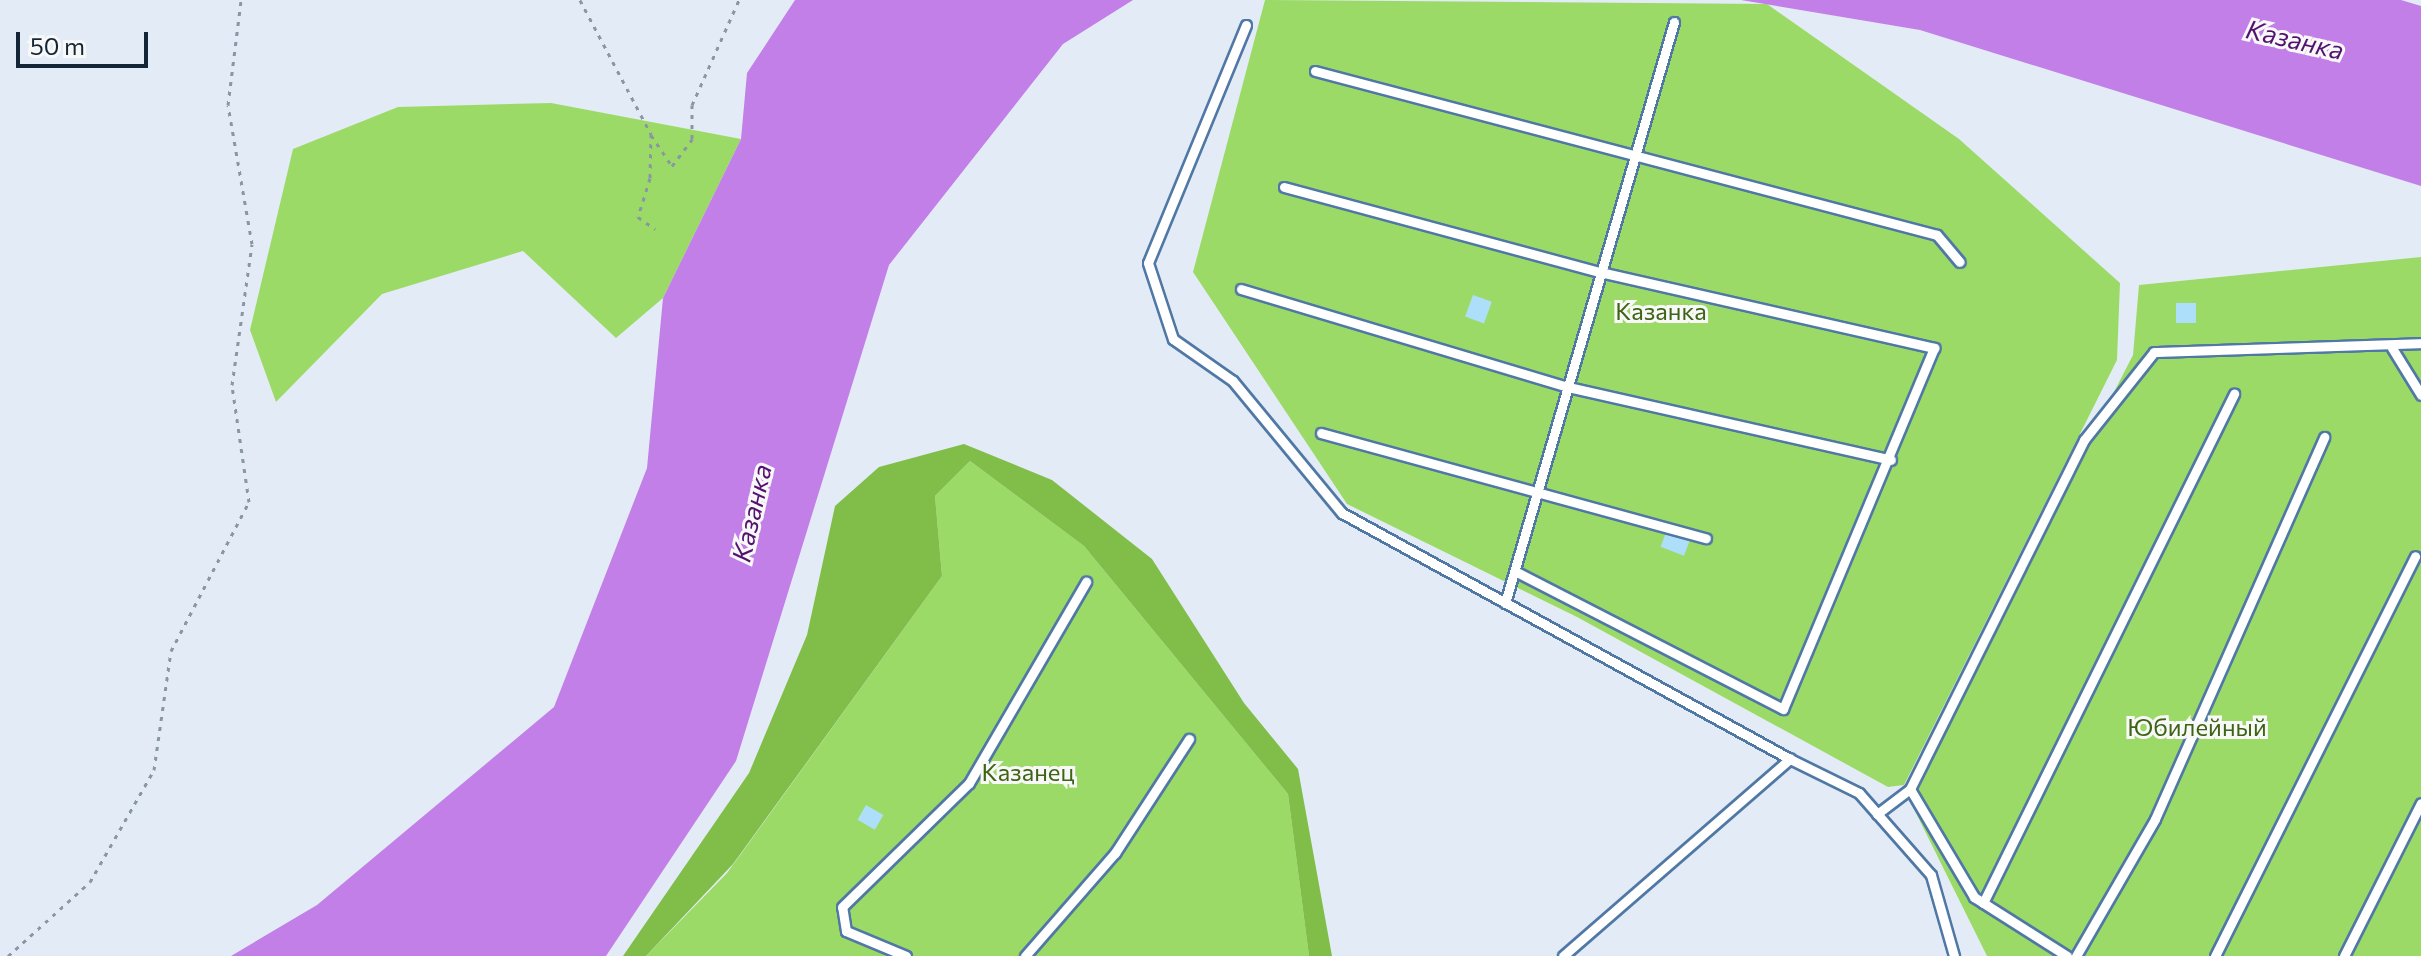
<!DOCTYPE html>
<meta charset="utf-8">
<style>
body{margin:0}
#map{position:relative;width:2421px;height:956px;overflow:hidden;background:#e3ecf6;font-family:Commissioner,sans-serif}
div>[style]{position:absolute}
.green>*{inset:0;background:#9cda67}
.forest>*{inset:0;background:#80bd49}
.water>*{inset:0;background:#c27fe7}
.building>*{inset:0;background:#addffa;transform-origin:0 0}
.path>*{height:3px;margin-top:-1.5px;transform-origin:0;background:repeating-linear-gradient(90deg,#8996a3 0 4px,transparent 0 10px)}
.roads{filter:drop-shadow(2px 0 #5078a5) drop-shadow(-2px 0 #5078a5) drop-shadow(0 2px #5078a5) drop-shadow(0 -2px #5078a5)}
.lane>*{height:9px;margin:-4.5px;padding:0 4.5px;transform-origin:4.5px;border-radius:4.5px;background:#fff}
span{translate:-50% -50%;white-space:nowrap;text-align:center;line-height:1.15;-webkit-text-stroke:6px #f8f8f8;paint-order:stroke}
.park-label{font-size:24px;color:#3d6415}
.water-label{font-size:26px;color:#531270;font-style:italic}
.scale{position:absolute;left:16px;top:32px;width:132px;height:36px;box-sizing:border-box;border:4px solid #142537;border-top:0;padding-left:10px;font-size:24px;line-height:28px;white-space:nowrap;color:#142537;-webkit-text-stroke:6px #f8f8f8;paint-order:stroke}
</style>
<div id="map">
<div class="green">
<div style="clip-path:polygon(1265px 0,1767px 4px,1959px 139px,2120px 283px,2117px 360px,1904px 785px,1888px 787px,1577px 617px,1347px 504px,1193px 272px)"></div>
<div style="clip-path:polygon(551px 103px,741px 139px,663px 298px,616px 338px,523px 251px,382px 294px,276px 402px,250px 330px,293px 149px,398px 107px)"></div>
<div style="clip-path:polygon(2421px 257px,2421px 956px,1987px 956px,1907px 795px,2133px 355px,2139px 285px)"></div>
<div style="clip-path:polygon(970px 461px,1084px 546px,1288px 794px,1309px 956px,646px 956px,727px 873px,942px 576px,935px 496px)"></div>
</div>
<div class="forest">
<div style="clip-path:polygon(964px 444px,1052px 480px,1152px 559px,1244px 703px,1298px 769px,1332px 956px,1309px 956px,1288px 794px,1084px 546px,970px 461px,935px 496px,942px 576px,733px 864px,646px 956px,623px 956px,749px 773px,807px 635px,835px 506px,879px 467px)"></div>
</div>
<div class="water">
<div style="clip-path:polygon(795px 0,1133px 0,1063px 44px,889px 265px,736px 761px,606px 956px,231px 956px,317px 905px,554px 707px,647px 468px,663px 298px,741px 139px,747px 73px)"></div>
<div style="clip-path:polygon(1741px 0,2401px 0,2421px 6px,2421px 186px,1920px 30px)"></div>
</div>
<div class="building">
<div style="left:1473px;top:295px;width:20px;height:23px;rotate:20deg"></div>
<div style="left:2176px;top:303px;width:20px;height:20px"></div>
<div style="left:1667px;top:530px;width:25px;height:18px;rotate:21deg"></div>
<div style="left:866px;top:805px;width:20px;height:17px;rotate:30deg"></div>
</div>
<div class="path">
<div style="left:580px;top:0;width:152px;rotate:62.1deg"></div>
<div style="left:651px;top:134px;width:44px;rotate:91.3deg"></div>
<div style="left:650px;top:178px;width:41px;rotate:107.1deg"></div>
<div style="left:638px;top:217px;width:21px;rotate:35deg"></div>
<div style="left:651px;top:135px;width:37px;rotate:56deg"></div>
<div style="left:672px;top:166px;width:34px;rotate:-53deg"></div>
<div style="left:692px;top:139px;width:34px;rotate:-90deg"></div>
<div style="left:692px;top:105px;width:115px;rotate:-65.9deg"></div>
<div style="left:8px;top:956px;width:110px;rotate:-42.1deg"></div>
<div style="left:90px;top:882px;width:129px;rotate:-60.3deg"></div>
<div style="left:154px;top:770px;width:120px;rotate:-81.9deg"></div>
<div style="left:171px;top:651px;width:168px;rotate:-62.4deg"></div>
<div style="left:249px;top:502px;width:118px;rotate:-98.3deg"></div>
<div style="left:232px;top:385px;width:142px;rotate:-81.9deg"></div>
<div style="left:252px;top:244px;width:141px;rotate:-99.8deg"></div>
<div style="left:228px;top:105px;width:106px;rotate:-82.9deg"></div>
</div>
<div class="roads">
<div class="lane">
<div style="left:1246px;top:25px;width:257px;rotate:112.4deg"></div>
<div style="left:1148px;top:263px;width:80px;rotate:71.8deg"></div>
<div style="left:1173px;top:339px;width:73px;rotate:35deg"></div>
<div style="left:1233px;top:381px;width:171px;rotate:50.5deg"></div>
<div style="left:1342px;top:513px;width:511px;rotate:28.77deg"></div>
<div style="left:1315px;top:71px;width:643px;rotate:14.77deg"></div>
<div style="left:1937px;top:235px;width:35px;rotate:50deg"></div>
<div style="left:1284px;top:187px;width:327px;rotate:15.1deg"></div>
<div style="left:1600px;top:272px;width:343px;rotate:12.8deg"></div>
<div style="left:1934px;top:348px;width:391px;rotate:112.7deg"></div>
<div style="left:1783px;top:709px;width:301px;rotate:-152.8deg"></div>
<div style="left:1241px;top:289px;width:341px;rotate:16.7deg"></div>
<div style="left:1568px;top:387px;width:331px;rotate:12.7deg"></div>
<div style="left:2392px;top:348px;width:55px;rotate:58.3deg"></div>
<div style="left:1321px;top:433px;width:399px;rotate:15.3deg"></div>
<div style="left:1505px;top:603px;width:605px;rotate:-73.78deg"></div>
<div style="left:1910px;top:789px;width:126px;rotate:59.3deg"></div>
<div style="left:1974px;top:897px;width:110px;rotate:32.4deg"></div>
<div style="left:1877px;top:814px;width:41px;rotate:-37.1deg"></div>
<div style="left:1910px;top:789px;width:390px;rotate:-63.5deg"></div>
<div style="left:2084px;top:440px;width:112px;rotate:-51.5deg"></div>
<div style="left:2154px;top:352px;width:267px;rotate:-1.9deg"></div>
<div style="left:1983px;top:903px;width:568px;rotate:-63.75deg"></div>
<div style="left:906px;top:956px;width:65px;rotate:-157.4deg"></div>
<div style="left:846px;top:931px;width:24px;rotate:-99deg"></div>
<div style="left:842px;top:907px;width:177px;rotate:-44.3deg"></div>
<div style="left:969px;top:783px;width:233px;rotate:-59.8deg"></div>
<div style="left:1025px;top:956px;width:137px;rotate:-48.9deg"></div>
<div style="left:1115px;top:853px;width:136px;rotate:-57deg"></div>
<div style="left:1563px;top:956px;width:301px;rotate:-41deg"></div>
<div style="left:1790px;top:759px;width:77px;rotate:26.2deg"></div>
<div style="left:1859px;top:793px;width:109px;rotate:48.7deg"></div>
<div style="left:1931px;top:875px;width:84px;rotate:74.1deg"></div>
<div style="left:2076px;top:956px;width:158px;rotate:-60deg"></div>
<div style="left:2155px;top:819px;width:418px;rotate:-66.1deg"></div>
<div style="left:2215px;top:956px;width:447px;rotate:-63.4deg"></div>
<div style="left:2344px;top:956px;width:171px;rotate:-63.3deg"></div>
</div>
</div>
<div class="park-label">
<span style="left:1661px;top:311px">Казанка</span>
<span style="left:2197px;top:727px">Юбилейный</span>
<span style="left:1028px;top:772px">Казанец</span>
</div>
<div class="water-label">
<span style="left:2295px;top:39px;rotate:13deg">Казанка</span>
<span style="left:751px;top:513px;rotate:-77deg">Казанка</span>
</div>
<div class="scale">50 m</div>
</div>
